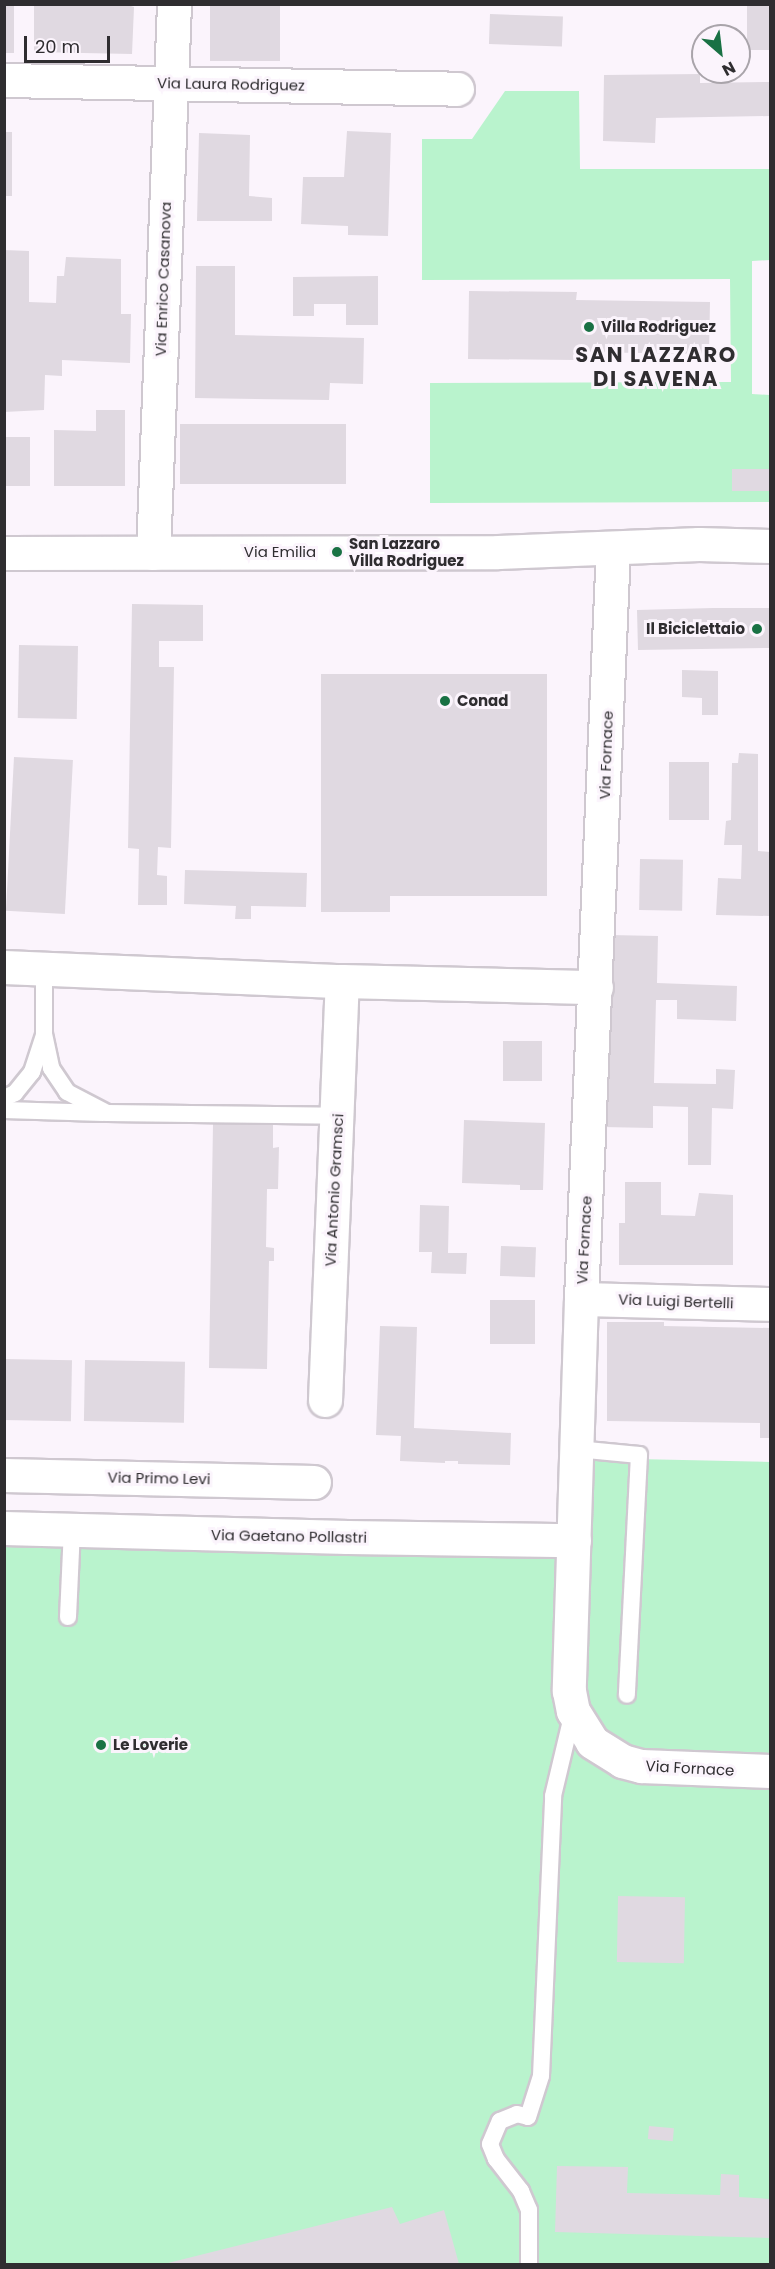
<!DOCTYPE html>
<style>
body{margin:0}
#map{position:relative;width:775px;height:2269px;overflow:hidden;background:#fbf4fc;font-family:Poppins,sans-serif}
div>[style]{position:absolute}
.green>*{inset:0;background:#b9f3cd}
.building>*{inset:0;background:#e0d9e1;transform-origin:0 0}
.roads{filter:drop-shadow(2px 0 #cfc8d0) drop-shadow(-2px 0 #cfc8d0) drop-shadow(0 2px #cfc8d0) drop-shadow(0 -2px #cfc8d0)}
.lane>*{height:16px;margin:-8px;padding:0 8px;transform-origin:8px;border-radius:8px;background:#fff}
.street>*{height:33px;margin:-16.5px;padding:0 16.5px;transform-origin:16.5px;border-radius:16.5px;background:#fff}
.primary>*{height:33px;margin:-16.5px;padding:0 16.5px;transform-origin:16.5px;border-radius:16.5px;background:#fff}
.dots>*{width:16px;height:16px;translate:-50% -50%;box-sizing:border-box;border:3px solid #fbf4fc;border-radius:50%}
span{translate:-50% -50%;white-space:nowrap;text-align:center;line-height:1.15;-webkit-text-stroke:6px #fbf4fc;paint-order:stroke}
.street-label{font-size:15px;color:#2f2d30}
.poi-label{font-size:15px;color:#2f2d30;font-weight:700}
.left{translate:0 -50%;text-align:left}
.right{translate:-100% -50%;text-align:right}
.district-label{font-size:21px;color:#2f2d30;font-weight:700;letter-spacing:1.5px}
.frame{position:absolute;inset:0;border:6px solid #2f2d30;pointer-events:none}
.north{position:absolute;left:691px;top:24px;width:60px;height:60px;box-sizing:border-box;background:#fbf4fc;border:2px solid #a9a4aa;border-radius:50%;rotate:152deg;font-size:16px;font-weight:700;line-height:24px;text-align:center;color:#2f2d30}
.north::after{content:'';display:block;margin:auto;width:21px;height:27px;background:#197144;clip-path:polygon(50% 0,100% 100%,50% 72%,0 100%)}
.scale{position:absolute;left:24px;top:36px;width:86px;height:27px;box-sizing:border-box;border:3px solid #2f2d30;border-top:0;padding-left:8px;font-size:18px;line-height:21px;white-space:nowrap;color:#2f2d30;-webkit-text-stroke:4px #fbf4fc;paint-order:stroke}
</style>
<div id="map">
<div class="green">
<div style="clip-path:polygon(505px 91px,579px 91px,580px 169px,770px 169px,770px 260px,752px 261px,752px 394px,770px 395px,770px 502px,430px 503px,430px 383px,731px 382px,730px 279px,422px 280px,422px 139px,472px 139px)"></div>
<div style="clip-path:polygon(590px 1458px,770px 1462px,770px 2264px,5px 2264px,5px 1524px,588px 1543px)"></div>
</div>
<div class="building">
<div style="left:4px;top:4px;width:10px;height:49px"></div>
<div style="clip-path:polygon(34px 4px,125px 4px,134px 7px,132px 54px,34px 52px)"></div>
<div style="left:210px;top:4px;width:70px;height:57px"></div>
<div style="left:747px;top:5px;width:23px;height:45px"></div>
<div style="left:490px;top:14px;width:73px;height:30px;rotate:2deg"></div>
<div style="clip-path:polygon(700px 74px,700px 83px,770px 82px,770px 116px,656px 118px,655px 143px,603px 141px,604px 75px)"></div>
<div style="clip-path:polygon(347px 131px,391px 133px,388px 236px,348px 235px,348px 226px,301px 224px,303px 177px,344px 177px)"></div>
<div style="left:4px;top:132px;width:8px;height:64px"></div>
<div style="clip-path:polygon(199px 133px,250px 135px,249px 196px,272px 198px,272px 221px,197px 221px)"></div>
<div style="clip-path:polygon(4px 250px,29px 251px,29px 302px,56px 303px,57px 276px,64px 276px,66px 257px,121px 259px,121px 314px,131px 314px,130px 363px,62px 360px,62px 376px,45px 375px,44px 410px,4px 412px)"></div>
<div style="clip-path:polygon(196px 266px,235px 266px,235px 335px,364px 338px,363px 384px,330px 383px,329px 400px,195px 398px)"></div>
<div style="clip-path:polygon(378px 276px,378px 325px,346px 325px,346px 304px,314px 304px,314px 316px,293px 316px,293px 277px)"></div>
<div style="clip-path:polygon(469px 291px,577px 292px,576px 300px,710px 302px,709px 354px,575px 352px,575px 360px,468px 359px)"></div>
<div style="clip-path:polygon(96px 410px,125px 410px,125px 486px,54px 486px,54px 430px,96px 431px)"></div>
<div style="left:180px;top:424px;width:166px;height:60px"></div>
<div style="left:4px;top:437px;width:26px;height:49px"></div>
<div style="left:732px;top:469px;width:37px;height:22px"></div>
<div style="clip-path:polygon(132px 604px,203px 605px,203px 641px,159px 641px,159px 667px,174px 667px,171px 848px,158px 847px,157px 875px,167px 876px,167px 905px,138px 905px,139px 849px,128px 848px)"></div>
<div style="clip-path:polygon(713px 608px,770px 608px,770px 648px,638px 650px,637px 610px)"></div>
<div style="left:78px;top:646px;width:73px;height:59px;rotate:91deg"></div>
<div style="clip-path:polygon(682px 670px,718px 671px,718px 715px,702px 715px,702px 698px,682px 697px)"></div>
<div style="clip-path:polygon(321px 674px,547px 674px,547px 896px,390px 896px,390px 912px,321px 912px)"></div>
<div style="clip-path:polygon(739px 753px,758px 754px,758px 851px,770px 852px,770px 916px,716px 915px,718px 878px,741px 879px,742px 845px,724px 845px,726px 821px,731px 820px,732px 763px,738px 763px)"></div>
<div style="left:14px;top:757px;width:59px;height:154px;rotate:3deg"></div>
<div style="left:669px;top:762px;width:40px;height:58px"></div>
<div style="left:640px;top:859px;width:43px;height:51px;rotate:1deg"></div>
<div style="clip-path:polygon(185px 870px,307px 873px,306px 907px,251px 906px,251px 919px,235px 919px,236px 906px,184px 904px)"></div>
<div style="clip-path:polygon(610px 935px,658px 936px,657px 983px,737px 986px,736px 1021px,677px 1019px,677px 1000px,656px 1000px,654px 1083px,716px 1084px,716px 1069px,735px 1070px,733px 1109px,712px 1108px,711px 1165px,688px 1165px,688px 1107px,653px 1106px,653px 1128px,603px 1127px)"></div>
<div style="left:503px;top:1041px;width:39px;height:40px"></div>
<div style="clip-path:polygon(464px 1120px,545px 1123px,543px 1190px,520px 1190px,520px 1185px,462px 1183px)"></div>
<div style="clip-path:polygon(213px 1124px,273px 1125px,273px 1148px,279px 1147px,278px 1189px,267px 1189px,266px 1247px,274px 1248px,274px 1261px,269px 1261px,267px 1369px,209px 1368px)"></div>
<div style="clip-path:polygon(625px 1182px,661px 1182px,661px 1215px,695px 1216px,699px 1193px,733px 1195px,733px 1265px,619px 1265px,619px 1223px,625px 1223px)"></div>
<div style="clip-path:polygon(420px 1205px,449px 1206px,448px 1253px,467px 1253px,466px 1274px,431px 1273px,432px 1252px,419px 1252px)"></div>
<div style="left:501px;top:1246px;width:35px;height:30px;rotate:2deg"></div>
<div style="left:490px;top:1300px;width:45px;height:44px"></div>
<div style="clip-path:polygon(607px 1322px,664px 1322px,664px 1326px,770px 1328px,770px 1438px,760px 1438px,760px 1423px,607px 1421px)"></div>
<div style="clip-path:polygon(380px 1326px,417px 1327px,414px 1428px,511px 1433px,510px 1465px,458px 1464px,458px 1461px,445px 1461px,445px 1463px,400px 1461px,401px 1436px,376px 1435px)"></div>
<div style="left:4px;top:1359px;width:68px;height:61px;rotate:1deg"></div>
<div style="left:85px;top:1360px;width:100px;height:61px;rotate:1deg"></div>
<div style="left:618px;top:1896px;width:67px;height:66px;rotate:1deg"></div>
<div style="left:649px;top:2126px;width:25px;height:13px;rotate:5deg"></div>
<div style="clip-path:polygon(557px 2166px,628px 2167px,627px 2193px,720px 2195px,721px 2174px,739px 2175px,739px 2197px,770px 2199px,770px 2238px,555px 2232px)"></div>
<div style="clip-path:polygon(392px 2207px,400px 2224px,444px 2210px,459px 2264px,164px 2264px)"></div>
</div>
<div class="roads">
<div class="lane">
<div style="left:44px;top:968px;width:66px;rotate:90deg"></div>
<div style="left:44px;top:1034px;width:35px;rotate:78deg"></div>
<div style="left:51px;top:1068px;width:29px;rotate:56deg"></div>
<div style="left:67px;top:1092px;width:45px;rotate:27.7deg"></div>
<div style="left:107px;top:1113px;width:231px;rotate:0.7deg"></div>
<div style="left:4px;top:1098px;width:12px;rotate:-24deg"></div>
<div style="left:15px;top:1093px;width:27px;rotate:-51deg"></div>
<div style="left:32px;top:1072px;width:39px;rotate:-72deg"></div>
<div style="left:4px;top:1110px;width:99px;rotate:1.7deg"></div>
<div style="left:577px;top:1449px;width:62px;rotate:5.5deg"></div>
<div style="left:639px;top:1455px;width:240px;rotate:92.9deg"></div>
<div style="left:68px;top:1617px;width:88px;rotate:-87.4deg"></div>
<div style="left:529px;top:2264px;width:54px;rotate:-90deg"></div>
<div style="left:529px;top:2210px;width:21px;rotate:-113deg"></div>
<div style="left:521px;top:2191px;width:41px;rotate:-128deg"></div>
<div style="left:496px;top:2159px;width:16px;rotate:-112deg"></div>
<div style="left:490px;top:2144px;width:25px;rotate:-67deg"></div>
<div style="left:500px;top:2121px;width:18px;rotate:-22deg"></div>
<div style="left:517px;top:2114px;width:11px;rotate:15deg"></div>
<div style="left:528px;top:2117px;width:43px;rotate:-72.4deg"></div>
<div style="left:541px;top:2076px;width:280px;rotate:-87.5deg"></div>
<div style="left:553px;top:1796px;width:86px;rotate:-76.6deg"></div>
</div>
<div class="street">
<div style="left:4px;top:80px;width:453px;rotate:1.1deg"></div>
<div style="left:613px;top:548px;width:752px;rotate:92.44deg"></div>
<div style="left:581px;top:1299px;width:392px;rotate:91.8deg"></div>
<div style="left:569px;top:1691px;width:20px;rotate:79deg"></div>
<div style="left:573px;top:1711px;width:36px;rotate:58deg"></div>
<div style="left:592px;top:1742px;width:36px;rotate:32deg"></div>
<div style="left:622px;top:1761px;width:20px;rotate:15deg"></div>
<div style="left:641px;top:1766px;width:129px;rotate:2.2deg"></div>
<div style="left:153px;top:553px;width:549px;rotate:-87.81deg"></div>
<div style="left:4px;top:967px;width:338px;rotate:2.4deg"></div>
<div style="left:342px;top:981px;width:254px;rotate:1.4deg"></div>
<div style="left:581px;top:1299px;width:189px;rotate:1.5deg"></div>
<div style="left:325px;top:1400px;width:419px;rotate:-87.7deg"></div>
<div style="left:4px;top:1475px;width:310px;rotate:1.3deg"></div>
<div style="left:4px;top:1528px;width:343px;rotate:1.5deg"></div>
<div style="left:347px;top:1537px;width:227px;rotate:0.8deg"></div>
</div>
<div class="primary">
<div style="left:4px;top:553px;width:494px;rotate:-0.1deg"></div>
<div style="left:498px;top:552px;width:201px;rotate:-2.3deg"></div>
<div style="left:699px;top:544px;width:71px;rotate:1.6deg"></div>
</div>
</div>
<div class="dots">
<div style="left:589px;top:327px;background:#197144"></div>
<div style="left:337px;top:552px;background:#197144"></div>
<div style="left:757px;top:629px;background:#197144"></div>
<div style="left:445px;top:701px;background:#197144"></div>
<div style="left:101px;top:1745px;background:#197144"></div>
</div>
<div class="street-label">
<span style="left:231px;top:84px;rotate:1deg">Via Laura Rodriguez</span>
<span style="left:163px;top:279px;rotate:-88deg">Via Enrico Casanova</span>
<span style="left:280px;top:552px">Via Emilia</span>
<span style="left:606px;top:755px;rotate:-88deg">Via Fornace</span>
<span style="left:334px;top:1190px;rotate:-87deg">Via Antonio Gramsci</span>
<span style="left:584px;top:1240px;rotate:-87deg">Via Fornace</span>
<span style="left:676px;top:1301px;rotate:2deg">Via Luigi Bertelli</span>
<span style="left:159px;top:1478px;rotate:1deg">Via Primo Levi</span>
<span style="left:289px;top:1536px;rotate:1deg">Via Gaetano Pollastri</span>
<span style="left:690px;top:1768px;rotate:3deg">Via Fornace</span>
</div>
<div class="poi-label">
<span class="left" style="left:601px;top:327px">Villa Rodriguez</span>
<span class="left" style="left:349px;top:552px">San Lazzaro<br>Villa Rodriguez</span>
<span class="right" style="left:745px;top:629px">Il Biciclettaio</span>
<span class="left" style="left:457px;top:701px">Conad</span>
<span class="left" style="left:113px;top:1745px">Le Loverie</span>
</div>
<div class="district-label">
<span style="left:656px;top:367px">SAN LAZZARO<br>DI SAVENA</span>
</div>
<div class="frame"></div>
<div class="north">N</div>
<div class="scale">20 m</div>
</div>
